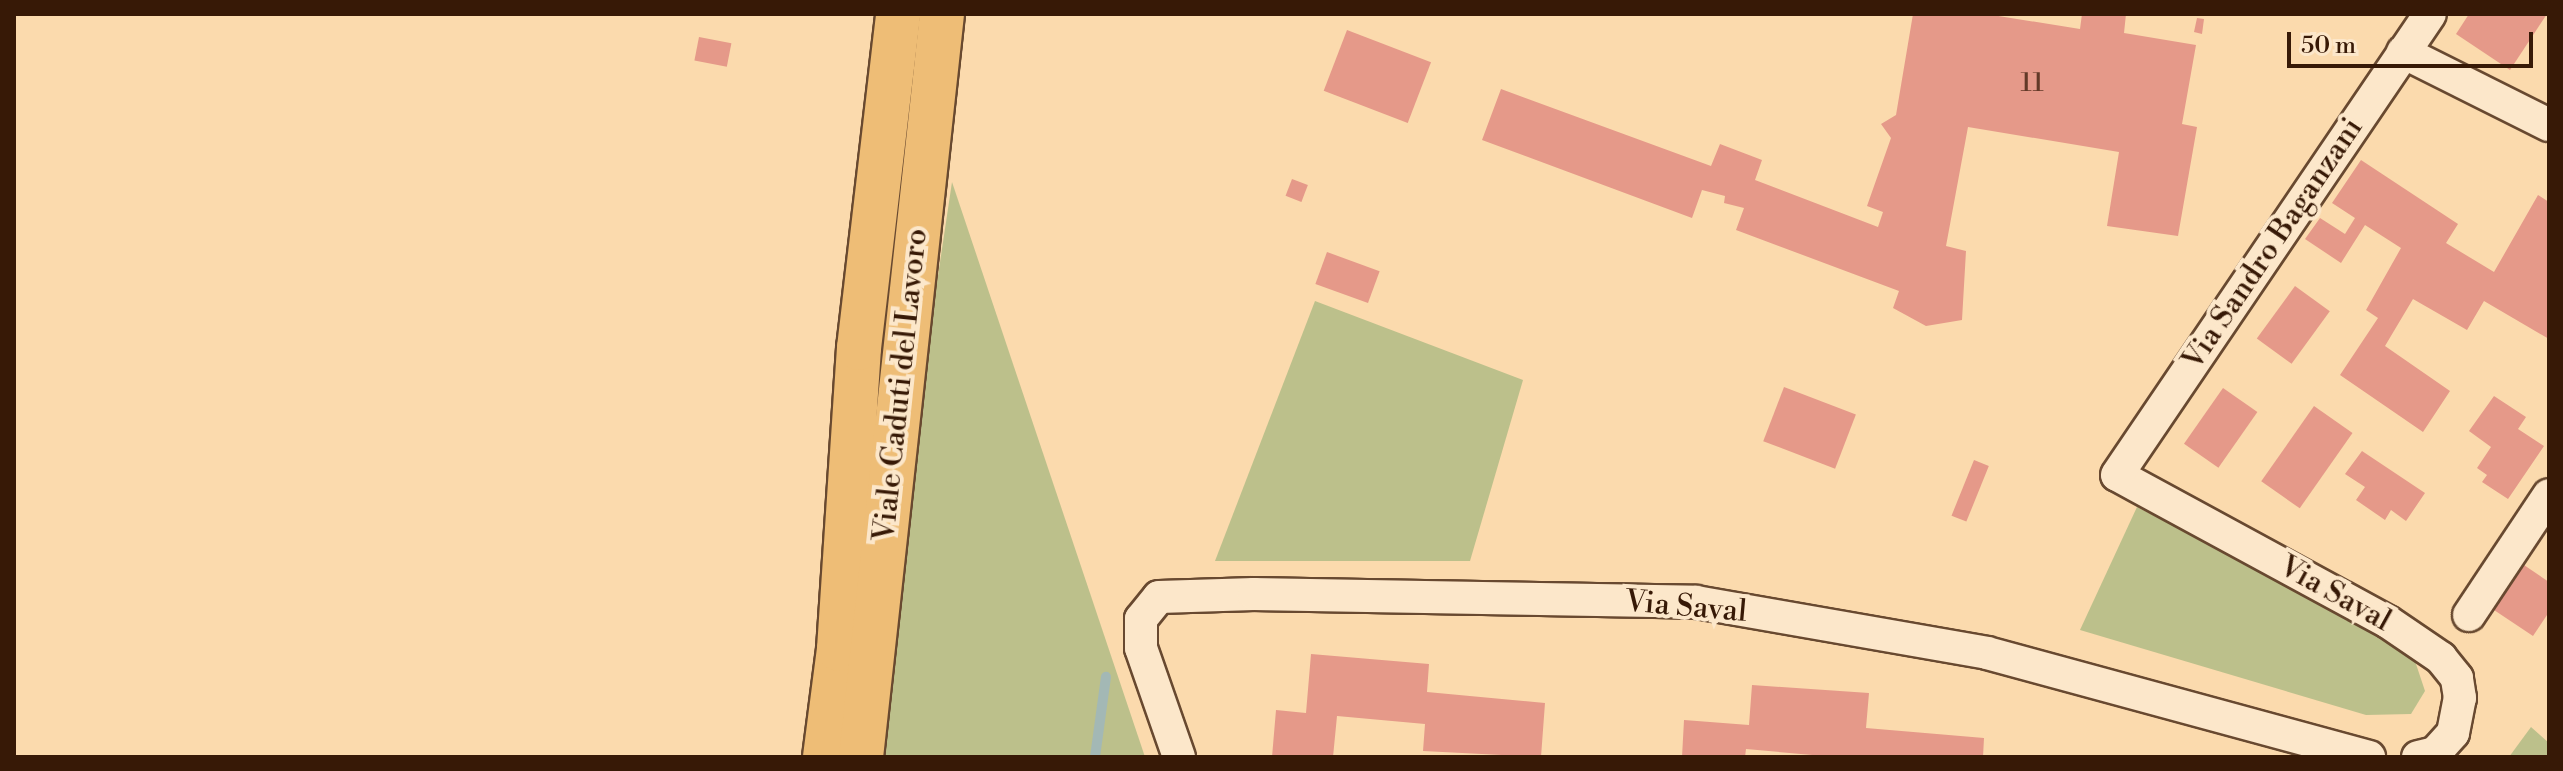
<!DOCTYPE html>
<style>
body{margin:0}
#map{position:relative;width:2563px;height:771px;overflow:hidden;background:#fbdaad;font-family:"Libre Bodoni",serif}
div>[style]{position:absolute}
.green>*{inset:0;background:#bcc08b}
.stream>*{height:10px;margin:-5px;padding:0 5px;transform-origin:5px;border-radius:5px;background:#a3b8b5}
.building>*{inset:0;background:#e59989;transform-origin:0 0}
.roads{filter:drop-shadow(2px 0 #684930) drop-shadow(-2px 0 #684930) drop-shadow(0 2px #684930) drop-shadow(0 -2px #684930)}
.minor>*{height:32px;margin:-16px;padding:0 16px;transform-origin:16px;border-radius:16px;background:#fce7ca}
.primary>*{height:44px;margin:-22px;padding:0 22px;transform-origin:22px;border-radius:22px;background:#eebd76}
span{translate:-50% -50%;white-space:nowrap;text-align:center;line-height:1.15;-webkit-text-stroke:8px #fce7ca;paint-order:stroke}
.number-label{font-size:26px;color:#623927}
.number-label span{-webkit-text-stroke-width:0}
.street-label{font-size:30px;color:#371906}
.frame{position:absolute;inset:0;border:16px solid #371906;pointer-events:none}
.scale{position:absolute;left:2287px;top:32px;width:246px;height:36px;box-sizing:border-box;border:4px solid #371906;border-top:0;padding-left:10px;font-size:24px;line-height:28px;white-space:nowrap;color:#371906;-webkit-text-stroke:6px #fce7ca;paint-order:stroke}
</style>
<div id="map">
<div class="green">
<div style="clip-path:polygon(952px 182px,1145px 757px,866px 757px)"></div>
<div style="clip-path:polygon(1315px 301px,1523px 380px,1470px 561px,1215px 561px)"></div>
<div style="clip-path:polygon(2137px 507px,2354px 618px,2414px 658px,2425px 691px,2411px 714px,2366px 715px,2080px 630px)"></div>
<div style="clip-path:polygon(2531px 727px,2549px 743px,2549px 757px,2509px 757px)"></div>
</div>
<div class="stream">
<div style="left:1095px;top:757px;width:81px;rotate:-82.2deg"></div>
</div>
<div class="building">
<div style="clip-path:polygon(1913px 14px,1986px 14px,2080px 29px,2082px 14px,2126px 14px,2124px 33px,2196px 45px,2182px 124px,2197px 127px,2178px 236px,2107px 226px,2119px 152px,1968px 127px,1946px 246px,1966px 251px,1962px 320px,1926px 326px,1893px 308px,1899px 291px,1736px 230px,1744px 208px,1724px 203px,1725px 196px,1702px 190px,1692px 218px,1482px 140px,1501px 89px,1711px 166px,1720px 144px,1762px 160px,1755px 180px,1878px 227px,1883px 212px,1867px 206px,1891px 138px,1881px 124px,1896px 115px)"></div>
<div style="clip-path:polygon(2469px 14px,2547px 14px,2510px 70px,2456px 34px)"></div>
<div style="clip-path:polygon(2197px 18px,2204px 19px,2202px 34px,2194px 32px)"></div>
<div style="left:1347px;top:30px;width:90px;height:65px;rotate:21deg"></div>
<div style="left:699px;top:37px;width:33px;height:24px;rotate:11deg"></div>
<div style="clip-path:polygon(2361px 160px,2458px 224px,2446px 243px,2494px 272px,2538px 195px,2549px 202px,2549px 339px,2484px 301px,2467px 330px,2413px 299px,2385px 346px,2450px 391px,2423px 432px,2340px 375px,2378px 318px,2366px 310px,2401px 248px,2365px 225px,2341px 263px,2305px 239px,2320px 218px,2345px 234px,2355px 218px,2332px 203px)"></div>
<div style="left:1292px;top:179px;width:17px;height:18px;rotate:21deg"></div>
<div style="left:1327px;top:252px;width:56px;height:34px;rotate:20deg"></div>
<div style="left:2295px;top:286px;width:43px;height:65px;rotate:36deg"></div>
<div style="left:1784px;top:387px;width:77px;height:58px;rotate:21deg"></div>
<div style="left:2223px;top:388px;width:42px;height:68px;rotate:35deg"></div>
<div style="clip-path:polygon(2494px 396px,2526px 417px,2518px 429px,2544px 446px,2508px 499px,2482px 482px,2487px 475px,2477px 468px,2491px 447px,2469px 431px)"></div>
<div style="left:2314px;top:406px;width:47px;height:92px;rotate:35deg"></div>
<div style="clip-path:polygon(2362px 451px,2425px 493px,2406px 521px,2391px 510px,2385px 520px,2356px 500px,2365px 487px,2345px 474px)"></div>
<div style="left:1974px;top:460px;width:16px;height:60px;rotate:22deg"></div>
<div style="clip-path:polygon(2521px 563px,2549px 582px,2549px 612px,2533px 636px,2491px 608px)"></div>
<div style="clip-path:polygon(1311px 654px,1429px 664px,1427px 692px,1545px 703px,1541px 757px,1423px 751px,1425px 724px,1337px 716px,1333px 757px,1272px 757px,1276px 710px,1306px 713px)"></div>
<div style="clip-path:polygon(1752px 685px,1869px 693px,1866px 728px,1984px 738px,1983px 757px,1835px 757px,1746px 749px,1745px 757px,1682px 757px,1684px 720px,1749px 725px)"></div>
</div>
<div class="roads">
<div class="minor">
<div style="left:2403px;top:52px;width:163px;rotate:26.6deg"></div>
<div style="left:2469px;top:615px;width:144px;rotate:-56.3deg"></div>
<div style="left:1179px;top:757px;width:115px;rotate:-109.2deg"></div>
<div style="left:1141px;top:648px;width:29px;rotate:-90deg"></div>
<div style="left:1141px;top:619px;width:28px;rotate:-51deg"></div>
<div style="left:1159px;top:597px;width:95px;rotate:-1.8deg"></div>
<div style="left:1254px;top:594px;width:442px;rotate:1deg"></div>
<div style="left:1696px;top:602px;width:295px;rotate:9.9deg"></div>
<div style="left:1987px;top:653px;width:396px;rotate:15.2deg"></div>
<div style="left:2418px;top:757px;width:17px;rotate:-13deg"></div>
<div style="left:2435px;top:753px;width:27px;rotate:-48deg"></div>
<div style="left:2453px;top:733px;width:36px;rotate:-79deg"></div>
<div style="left:2460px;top:698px;width:20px;rotate:-99deg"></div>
<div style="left:2457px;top:678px;width:26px;rotate:-129deg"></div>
<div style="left:2441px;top:658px;width:64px;rotate:-145.8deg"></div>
<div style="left:2388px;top:622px;width:308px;rotate:-151.5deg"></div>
<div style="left:2117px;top:475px;width:557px;rotate:-55.83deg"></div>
</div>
<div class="primary">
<div style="left:825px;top:757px;width:109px;rotate:-82.6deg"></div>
<div style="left:839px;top:649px;width:302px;rotate:-86.2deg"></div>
<div style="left:859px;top:348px;width:336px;rotate:-83.3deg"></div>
<div style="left:861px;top:757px;width:747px;rotate:-83.78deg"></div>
</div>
</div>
<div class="number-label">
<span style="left:2032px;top:84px">11</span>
</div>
<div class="street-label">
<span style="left:2273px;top:244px;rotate:-56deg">Via Sandro Baganzani</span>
<span style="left:901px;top:385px;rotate:-84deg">Viale Caduti del Lavoro</span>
<span style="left:2335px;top:594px;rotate:29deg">Via Saval</span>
<span style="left:1686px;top:607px;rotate:5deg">Via Saval</span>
</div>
<div class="frame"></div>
<div class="scale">50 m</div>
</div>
